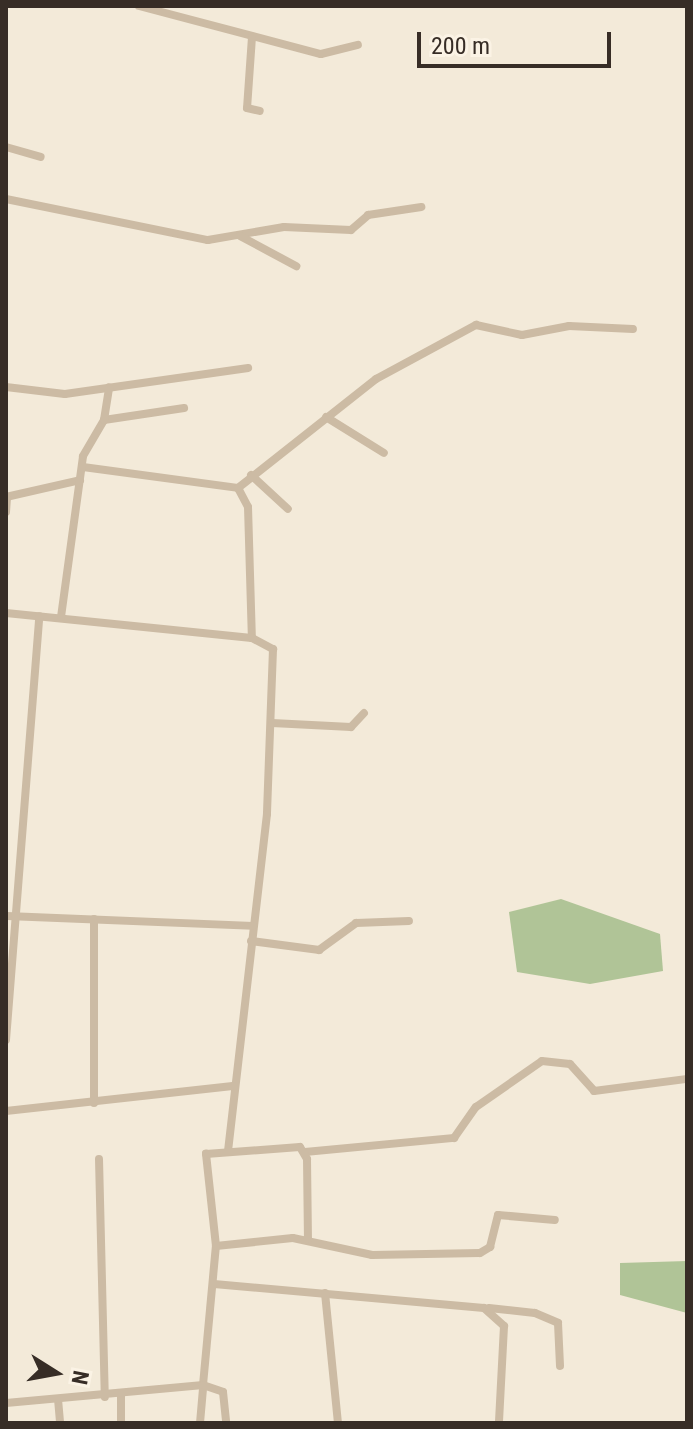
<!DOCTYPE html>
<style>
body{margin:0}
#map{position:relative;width:693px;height:1429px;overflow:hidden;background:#f3ead9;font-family:"Roboto Condensed",sans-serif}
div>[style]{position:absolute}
.green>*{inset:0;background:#b0c497}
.minor>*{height:8px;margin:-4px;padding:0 4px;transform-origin:4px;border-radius:4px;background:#ccbba4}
span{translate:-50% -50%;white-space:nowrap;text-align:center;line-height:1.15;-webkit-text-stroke:8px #fbf3e5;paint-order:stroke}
.frame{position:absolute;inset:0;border:8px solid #372d26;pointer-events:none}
.north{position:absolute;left:16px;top:1333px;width:80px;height:80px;-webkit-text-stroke:6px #fbf3e5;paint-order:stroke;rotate:101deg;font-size:22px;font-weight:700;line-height:32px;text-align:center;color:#372d26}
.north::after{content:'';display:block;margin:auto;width:28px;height:36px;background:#372d26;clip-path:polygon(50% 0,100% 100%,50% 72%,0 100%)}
.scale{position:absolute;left:417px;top:32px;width:194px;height:36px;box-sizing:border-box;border:4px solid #372d26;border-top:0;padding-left:10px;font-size:24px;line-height:28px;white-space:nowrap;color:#372d26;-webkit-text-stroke:6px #fbf3e5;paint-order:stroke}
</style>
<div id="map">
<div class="green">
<div style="clip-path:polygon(561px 899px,660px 934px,663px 971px,590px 984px,517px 972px,509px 912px)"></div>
<div style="clip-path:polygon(687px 1261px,687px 1313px,620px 1295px,620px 1263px)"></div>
</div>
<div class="minor">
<div style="left:139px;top:6px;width:188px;rotate:14.8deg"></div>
<div style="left:321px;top:54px;width:38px;rotate:-14deg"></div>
<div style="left:252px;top:37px;width:71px;rotate:94deg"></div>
<div style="left:247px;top:108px;width:13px;rotate:13deg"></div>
<div style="left:6px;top:147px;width:36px;rotate:16deg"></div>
<div style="left:6px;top:199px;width:206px;rotate:11.5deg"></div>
<div style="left:208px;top:240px;width:77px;rotate:-9.7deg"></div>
<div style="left:284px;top:227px;width:67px;rotate:2.6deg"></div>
<div style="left:351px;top:230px;width:23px;rotate:-41deg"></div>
<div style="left:368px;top:215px;width:54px;rotate:-8.6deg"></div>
<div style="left:240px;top:236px;width:64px;rotate:28.2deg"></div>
<div style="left:6px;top:387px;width:59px;rotate:6.8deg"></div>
<div style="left:65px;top:394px;width:185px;rotate:-8.1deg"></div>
<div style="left:326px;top:417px;width:68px;rotate:31.8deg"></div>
<div style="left:104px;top:420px;width:81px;rotate:-8.5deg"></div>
<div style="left:83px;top:467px;width:156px;rotate:7.7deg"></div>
<div style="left:238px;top:488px;width:21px;rotate:62deg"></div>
<div style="left:248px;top:507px;width:131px;rotate:88.3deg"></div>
<div style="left:251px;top:475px;width:50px;rotate:42.6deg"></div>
<div style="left:238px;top:488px;width:176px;rotate:-38.3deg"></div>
<div style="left:376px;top:379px;width:114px;rotate:-28.4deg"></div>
<div style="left:476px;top:325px;width:47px;rotate:12.3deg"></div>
<div style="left:522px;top:335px;width:48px;rotate:-10.8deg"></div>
<div style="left:569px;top:326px;width:64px;rotate:2.7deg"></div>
<div style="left:6px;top:497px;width:76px;rotate:-12.9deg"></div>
<div style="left:6px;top:512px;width:15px;rotate:-86deg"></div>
<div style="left:6px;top:613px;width:247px;rotate:5.8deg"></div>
<div style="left:252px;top:638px;width:24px;rotate:28deg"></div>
<div style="left:273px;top:649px;width:165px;rotate:92.1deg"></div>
<div style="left:267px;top:814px;width:338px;rotate:96.6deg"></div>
<div style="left:61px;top:617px;width:162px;rotate:-82.2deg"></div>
<div style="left:83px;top:456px;width:42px;rotate:-59.7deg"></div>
<div style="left:104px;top:420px;width:33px;rotate:-81deg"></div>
<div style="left:272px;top:723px;width:79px;rotate:2.9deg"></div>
<div style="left:351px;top:727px;width:19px;rotate:-47deg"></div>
<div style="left:7px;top:916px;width:246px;rotate:2.3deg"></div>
<div style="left:251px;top:941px;width:69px;rotate:7.5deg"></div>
<div style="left:319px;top:950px;width:46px;rotate:-36.1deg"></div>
<div style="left:356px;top:923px;width:53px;rotate:-2.2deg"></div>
<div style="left:6px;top:1040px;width:425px;rotate:-85.5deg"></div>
<div style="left:94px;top:1103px;width:184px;rotate:-90deg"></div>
<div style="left:6px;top:1111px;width:228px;rotate:-6.3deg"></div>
<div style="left:305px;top:1152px;width:150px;rotate:-5.4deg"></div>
<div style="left:454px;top:1138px;width:38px;rotate:-55deg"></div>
<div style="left:476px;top:1107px;width:80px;rotate:-34.9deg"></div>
<div style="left:542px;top:1061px;width:28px;rotate:6deg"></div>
<div style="left:570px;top:1064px;width:36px;rotate:48deg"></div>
<div style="left:594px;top:1091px;width:94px;rotate:-7.4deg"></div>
<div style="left:99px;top:1159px;width:238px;rotate:88.6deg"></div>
<div style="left:216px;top:1246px;width:77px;rotate:-5.9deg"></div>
<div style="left:293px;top:1238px;width:81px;rotate:12.1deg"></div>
<div style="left:372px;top:1255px;width:108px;rotate:-1.1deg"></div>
<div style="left:480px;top:1253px;width:12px;rotate:-31deg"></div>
<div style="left:490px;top:1247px;width:33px;rotate:-76deg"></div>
<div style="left:498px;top:1215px;width:57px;rotate:5deg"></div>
<div style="left:214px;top:1284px;width:271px;rotate:5.1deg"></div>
<div style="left:484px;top:1308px;width:27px;rotate:42deg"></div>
<div style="left:504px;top:1326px;width:97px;rotate:93deg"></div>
<div style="left:325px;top:1293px;width:131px;rotate:84.3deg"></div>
<div style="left:489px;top:1308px;width:46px;rotate:6.2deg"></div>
<div style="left:535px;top:1313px;width:25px;rotate:23deg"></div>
<div style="left:558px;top:1323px;width:43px;rotate:87.3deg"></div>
<div style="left:121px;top:1396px;width:27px;rotate:90deg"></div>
<div style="left:58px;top:1399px;width:24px;rotate:85deg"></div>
<div style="left:6px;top:1403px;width:198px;rotate:-5.2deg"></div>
<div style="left:203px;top:1385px;width:140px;rotate:-84.7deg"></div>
<div style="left:216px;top:1246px;width:93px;rotate:-96.2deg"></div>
<div style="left:206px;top:1154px;width:94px;rotate:-4.3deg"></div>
<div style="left:300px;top:1147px;width:14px;rotate:60deg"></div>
<div style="left:307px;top:1159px;width:80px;rotate:89.3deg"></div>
<div style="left:200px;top:1423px;width:38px;rotate:-85deg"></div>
<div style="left:203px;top:1385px;width:21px;rotate:19deg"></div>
<div style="left:223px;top:1392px;width:31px;rotate:84deg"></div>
</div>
<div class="frame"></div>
<div class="north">N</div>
<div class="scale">200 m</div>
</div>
